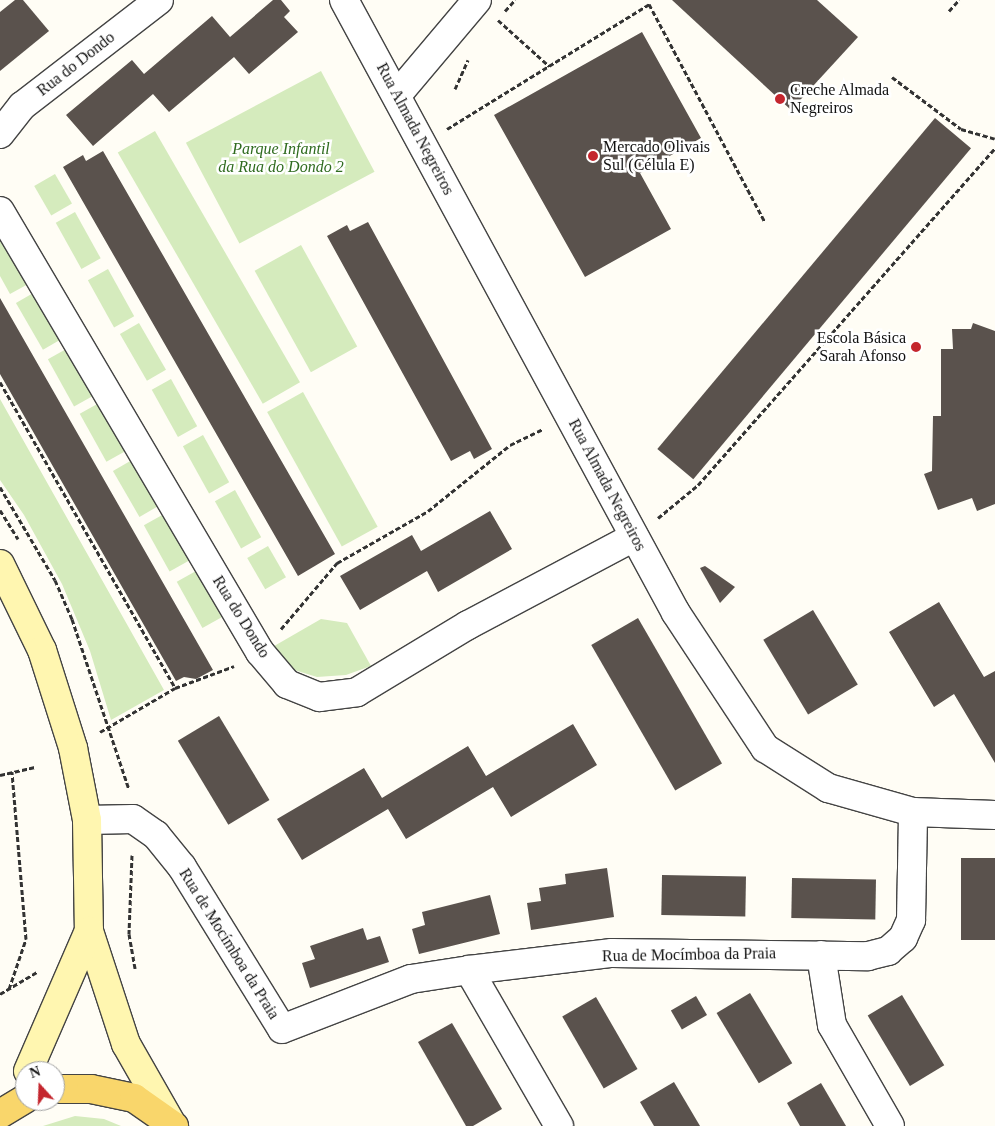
<!DOCTYPE html>
<meta charset="utf-8">
<style>
body{margin:0}
#map{position:relative;width:995px;height:1126px;overflow:hidden;background:#fffdf5;font-family:"Times New Roman",serif}
div>[style]{position:absolute}
.green>*{inset:0;background:#d5ebbd;transform-origin:0 0}
.building>*{inset:0;background:#5a524d;transform-origin:0 0}
.path>*{height:3px;margin-top:-1.5px;transform-origin:0;background:repeating-linear-gradient(90deg,#333 0 5px,transparent 0 7.5px)}
.roads{filter:drop-shadow(1px 0 #444) drop-shadow(-1px 0 #444) drop-shadow(0 1px #444) drop-shadow(0 -1px #444)}
.minor>*{height:28px;margin:-14px;padding:0 14px;transform-origin:14px;border-radius:14px;background:#fff}
.secondary>*{height:28px;margin:-14px;padding:0 14px;transform-origin:14px;border-radius:14px;background:#fff6b0}
.primary>*{height:28px;margin:-14px;padding:0 14px;transform-origin:14px;border-radius:14px;background:#f9d66b}
.dots>*{width:14px;height:14px;translate:-50% -50%;box-sizing:border-box;border:2px solid #fff;border-radius:50%}
span{translate:-50% -50%;white-space:nowrap;text-align:center;line-height:1.15;-webkit-text-stroke:5px #fff;paint-order:stroke}
.street-label{font-size:16px;color:#111}
.poi-label{font-size:16px;color:#111}
.left{translate:0 -50%;text-align:left}
.right{translate:-100% -50%;text-align:right}
.park-label{font-size:16px;color:#2f6b1f;font-style:italic}
.north{position:absolute;left:15px;top:1061px;width:50px;height:50px;box-sizing:border-box;background:#fff;border:1px solid #a0a0a0;border-radius:50%;rotate:340deg;font-size:14px;font-weight:700;line-height:20px;text-align:center;color:#111}
.north::after{content:'';display:block;margin:auto;width:18px;height:22px;background:#c4262e;clip-path:polygon(50% 0,100% 100%,50% 72%,0 100%)}
</style>
<div id="map">
<div class="green">
<div style="left:321px;top:71px;width:114px;height:153px;rotate:62deg"></div>
<div style="left:155px;top:131px;width:290px;height:43px;rotate:60deg"></div>
<div style="left:55px;top:174px;width:34px;height:24px;rotate:60deg"></div>
<div style="left:75px;top:212px;width:53px;height:22px;rotate:61deg"></div>
<div style="clip-path:polygon(0 238px,30px 283px,10px 294px,0 276px)"></div>
<div style="left:301px;top:245px;width:116px;height:53px;rotate:61deg"></div>
<div style="left:108px;top:269px;width:54px;height:23px;rotate:61deg"></div>
<div style="left:35px;top:292px;width:54px;height:22px;rotate:60deg"></div>
<div style="left:139px;top:323px;width:54px;height:22px;rotate:60deg"></div>
<div style="left:68px;top:348px;width:54px;height:23px;rotate:61deg"></div>
<div style="left:171px;top:379px;width:54px;height:22px;rotate:61deg"></div>
<div style="left:303px;top:392px;width:154px;height:41px;rotate:61deg"></div>
<div style="clip-path:polygon(0 399px,164px 690px,111px 720px,90px 651px,62px 584px,24px 515px,0 480px)"></div>
<div style="left:99px;top:403px;width:55px;height:22px;rotate:61deg"></div>
<div style="left:203px;top:435px;width:54px;height:23px;rotate:61deg"></div>
<div style="left:132px;top:460px;width:53px;height:22px;rotate:60deg"></div>
<div style="left:235px;top:490px;width:54px;height:23px;rotate:61deg"></div>
<div style="left:164px;top:514px;width:53px;height:23px;rotate:61deg"></div>
<div style="left:268px;top:546px;width:36px;height:24px;rotate:60deg"></div>
<div style="left:196px;top:571px;width:53px;height:22px;rotate:61deg"></div>
<div style="clip-path:polygon(321px 619px,347px 623px,371px 666px,346px 675px,317px 677px,291px 669px,269px 649px)"></div>
<div style="clip-path:polygon(75px 1116px,104px 1119px,121px 1126px,43px 1126px)"></div>
</div>
<div class="building">
<div style="clip-path:polygon(15px 0,23px 0,49px 31px,0 71px,0 12px)"></div>
<div style="clip-path:polygon(273px 0,281px 0,290px 11px,284px 17px,298px 32px,249px 74px,234px 57px,169px 112px,153px 94px,93px 146px,66px 115px,132px 60px,144px 74px,212px 16px,230px 37px)"></div>
<div style="clip-path:polygon(672px 0,817px 0,858px 37px,791px 110px)"></div>
<div style="clip-path:polygon(642px 32px,701px 138px,640px 173px,671px 229px,585px 277px,494px 115px)"></div>
<div style="left:935px;top:118px;width:47px;height:432px;rotate:40deg"></div>
<div style="clip-path:polygon(103px 151px,335px 554px,298px 576px,63px 167px,83px 155px,86px 161px)"></div>
<div style="clip-path:polygon(368px 222px,492px 449px,474px 459px,470px 451px,451px 461px,327px 236px,347px 225px,350px 231px)"></div>
<div style="clip-path:polygon(0 298px,213px 670px,196px 679px,184px 677px,176px 681px,0 374px)"></div>
<div style="clip-path:polygon(973px 323px,995px 331px,995px 504px,977px 511px,972px 498px,938px 510px,924px 474px,932px 471px,933px 416px,941px 416px,941px 349px,953px 349px,952px 329px,971px 329px)"></div>
<div style="clip-path:polygon(490px 511px,512px 549px,438px 592px,427px 571px,360px 610px,340px 576px,412px 535px,421px 551px)"></div>
<div style="clip-path:polygon(705px 566px,735px 587px,720px 603px,700px 568px)"></div>
<div style="clip-path:polygon(939px 602px,984px 677px,995px 671px,995px 763px,954px 694px,934px 707px,889px 632px)"></div>
<div style="left:813px;top:610px;width:87px;height:58px;rotate:59deg"></div>
<div style="left:638px;top:618px;width:168px;height:54px;rotate:60deg"></div>
<div style="left:219px;top:716px;width:98px;height:48px;rotate:59deg"></div>
<div style="clip-path:polygon(573px 724px,597px 765px,511px 817px,493px 787px,406px 839px,388px 809px,302px 860px,277px 819px,364px 768px,382px 798px,468px 746px,486px 776px)"></div>
<div style="left:961px;top:858px;width:34px;height:82px"></div>
<div style="clip-path:polygon(607px 868px,614px 917px,531px 930px,527px 903px,541px 901px,539px 888px,566px 884px,565px 874px)"></div>
<div style="left:662px;top:875px;width:84px;height:40px;rotate:1deg"></div>
<div style="left:792px;top:878px;width:84px;height:40px;rotate:1deg"></div>
<div style="clip-path:polygon(490px 895px,500px 934px,419px 954px,412px 929px,425px 925px,422px 912px)"></div>
<div style="clip-path:polygon(363px 928px,367px 940px,380px 936px,389px 962px,310px 988px,302px 963px,315px 959px,310px 946px)"></div>
<div style="left:750px;top:993px;width:82px;height:39px;rotate:59deg"></div>
<div style="left:902px;top:995px;width:82px;height:40px;rotate:59deg"></div>
<div style="left:696px;top:996px;width:22px;height:29px;rotate:60deg"></div>
<div style="left:596px;top:997px;width:83px;height:39px;rotate:60deg"></div>
<div style="clip-path:polygon(452px 1023px,502px 1109px,473px 1126px,466px 1126px,418px 1042px)"></div>
<div style="clip-path:polygon(674px 1082px,700px 1126px,654px 1126px,640px 1102px)"></div>
<div style="clip-path:polygon(821px 1083px,846px 1126px,800px 1126px,787px 1103px)"></div>
</div>
<div class="path">
<div style="left:505px;top:11px;width:15px;rotate:-48deg"></div>
<div style="left:949px;top:11px;width:15px;rotate:-48deg"></div>
<div style="left:498px;top:20px;width:69px;rotate:42deg"></div>
<div style="left:892px;top:77px;width:86px;rotate:37deg"></div>
<div style="left:961px;top:129px;width:35px;rotate:16deg"></div>
<div style="left:455px;top:89px;width:32px;rotate:-66deg"></div>
<div style="left:447px;top:129px;width:238px;rotate:-31.7deg"></div>
<div style="left:649px;top:4px;width:247px;rotate:62deg"></div>
<div style="left:0;top:382px;width:353px;rotate:60.2deg"></div>
<div style="left:175px;top:688px;width:63px;rotate:-20.4deg"></div>
<div style="left:0;top:487px;width:108px;rotate:59.4deg"></div>
<div style="left:55px;top:580px;width:43px;rotate:66.4deg"></div>
<div style="left:72px;top:619px;width:179px;rotate:71.5deg"></div>
<div style="left:0;top:510px;width:34px;rotate:58deg"></div>
<div style="left:658px;top:518px;width:52px;rotate:-39.5deg"></div>
<div style="left:698px;top:485px;width:449px;rotate:-48.6deg"></div>
<div style="left:281px;top:629px;width:87px;rotate:-49.7deg"></div>
<div style="left:337px;top:563px;width:105px;rotate:-29.7deg"></div>
<div style="left:428px;top:511px;width:105px;rotate:-38.8deg"></div>
<div style="left:510px;top:445px;width:37px;rotate:-26deg"></div>
<div style="left:100px;top:732px;width:87px;rotate:-30.4deg"></div>
<div style="left:0;top:775px;width:37px;rotate:-13deg"></div>
<div style="left:132px;top:855px;width:79px;rotate:92.2deg"></div>
<div style="left:129px;top:934px;width:35px;rotate:80deg"></div>
<div style="left:9px;top:989px;width:53px;rotate:-71.2deg"></div>
<div style="left:26px;top:939px;width:168px;rotate:-94.8deg"></div>
<div style="left:0;top:994px;width:43px;rotate:-30.7deg"></div>
</div>
<div class="roads">
<div class="minor">
<div style="left:344px;top:0;width:697px;rotate:61.56deg"></div>
<div style="left:676px;top:613px;width:162px;rotate:56.6deg"></div>
<div style="left:765px;top:748px;width:75px;rotate:32.4deg"></div>
<div style="left:828px;top:788px;width:88px;rotate:15.8deg"></div>
<div style="left:913px;top:812px;width:82px;rotate:2.1deg"></div>
<div style="left:397px;top:95px;width:124px;rotate:-49.9deg"></div>
<div style="left:0;top:134px;width:36px;rotate:-52deg"></div>
<div style="left:22px;top:106px;width:173px;rotate:-37.7deg"></div>
<div style="left:0;top:211px;width:512px;rotate:59.48deg"></div>
<div style="left:260px;top:652px;width:42px;rotate:49.8deg"></div>
<div style="left:287px;top:684px;width:35px;rotate:22deg"></div>
<div style="left:319px;top:697px;width:38px;rotate:-7deg"></div>
<div style="left:357px;top:692px;width:130px;rotate:-31.1deg"></div>
<div style="left:468px;top:625px;width:188px;rotate:-27.9deg"></div>
<div style="left:87px;top:820px;width:46px;rotate:-1.2deg"></div>
<div style="left:133px;top:819px;width:28px;rotate:35deg"></div>
<div style="left:156px;top:835px;width:41px;rotate:50.9deg"></div>
<div style="left:182px;top:867px;width:190px;rotate:58.3deg"></div>
<div style="left:282px;top:1029px;width:138px;rotate:-21.2deg"></div>
<div style="left:411px;top:979px;width:59px;rotate:-8.8deg"></div>
<div style="left:469px;top:970px;width:144px;rotate:-6.8deg"></div>
<div style="left:612px;top:953px;width:256px;rotate:0.7deg"></div>
<div style="left:868px;top:956px;width:21px;rotate:-14deg"></div>
<div style="left:888px;top:951px;width:20px;rotate:-41deg"></div>
<div style="left:903px;top:938px;width:20px;rotate:-66deg"></div>
<div style="left:911px;top:920px;width:108px;rotate:-88.9deg"></div>
<div style="left:821px;top:955px;width:71px;rotate:81.1deg"></div>
<div style="left:832px;top:1025px;width:116px;rotate:60.1deg"></div>
<div style="left:469px;top:970px;width:180px;rotate:60deg"></div>
</div>
<div class="secondary">
<div style="left:0;top:564px;width:96px;rotate:64deg"></div>
<div style="left:42px;top:650px;width:103px;rotate:72.4deg"></div>
<div style="left:73px;top:748px;width:73px;rotate:79deg"></div>
<div style="left:87px;top:820px;width:111px;rotate:89deg"></div>
<div style="left:89px;top:931px;width:119px;rotate:71.9deg"></div>
<div style="left:126px;top:1044px;width:91px;rotate:60.3deg"></div>
<div style="left:28px;top:1071px;width:153px;rotate:-66.5deg"></div>
</div>
<div class="primary">
<div style="left:55px;top:1089px;width:36px"></div>
<div style="left:91px;top:1089px;width:44px;rotate:11.8deg"></div>
<div style="left:134px;top:1098px;width:49px;rotate:35deg"></div>
<div style="left:0;top:1114px;width:29px;rotate:-31deg"></div>
</div>
</div>
<div class="dots">
<div style="left:780px;top:99px;background:#c4262e"></div>
<div style="left:593px;top:156px;background:#c4262e"></div>
<div style="left:916px;top:347px;background:#c4262e"></div>
</div>
<div class="street-label">
<span style="left:76px;top:64px;rotate:-38deg">Rua do Dondo</span>
<span style="left:415px;top:129px;rotate:62deg">Rua Almada Negreiros</span>
<span style="left:607px;top:485px;rotate:62deg">Rua Almada Negreiros</span>
<span style="left:241px;top:617px;rotate:58deg">Rua do Dondo</span>
<span style="left:229px;top:944px;rotate:58deg">Rua de Mocímboa da Praia</span>
<span style="left:689px;top:955px;rotate:-1deg">Rua de Mocímboa da Praia</span>
</div>
<div class="poi-label">
<span class="left" style="left:790px;top:99px">Creche Almada<br>Negreiros</span>
<span class="left" style="left:603px;top:156px">Mercado Olivais<br>Sul (Célula E)</span>
<span class="right" style="left:906px;top:347px">Escola Básica<br>Sarah Afonso</span>
</div>
<div class="park-label">
<span style="left:281px;top:158px">Parque Infantil<br>da Rua do Dondo 2</span>
</div>
<div class="north">N</div>
</div>
